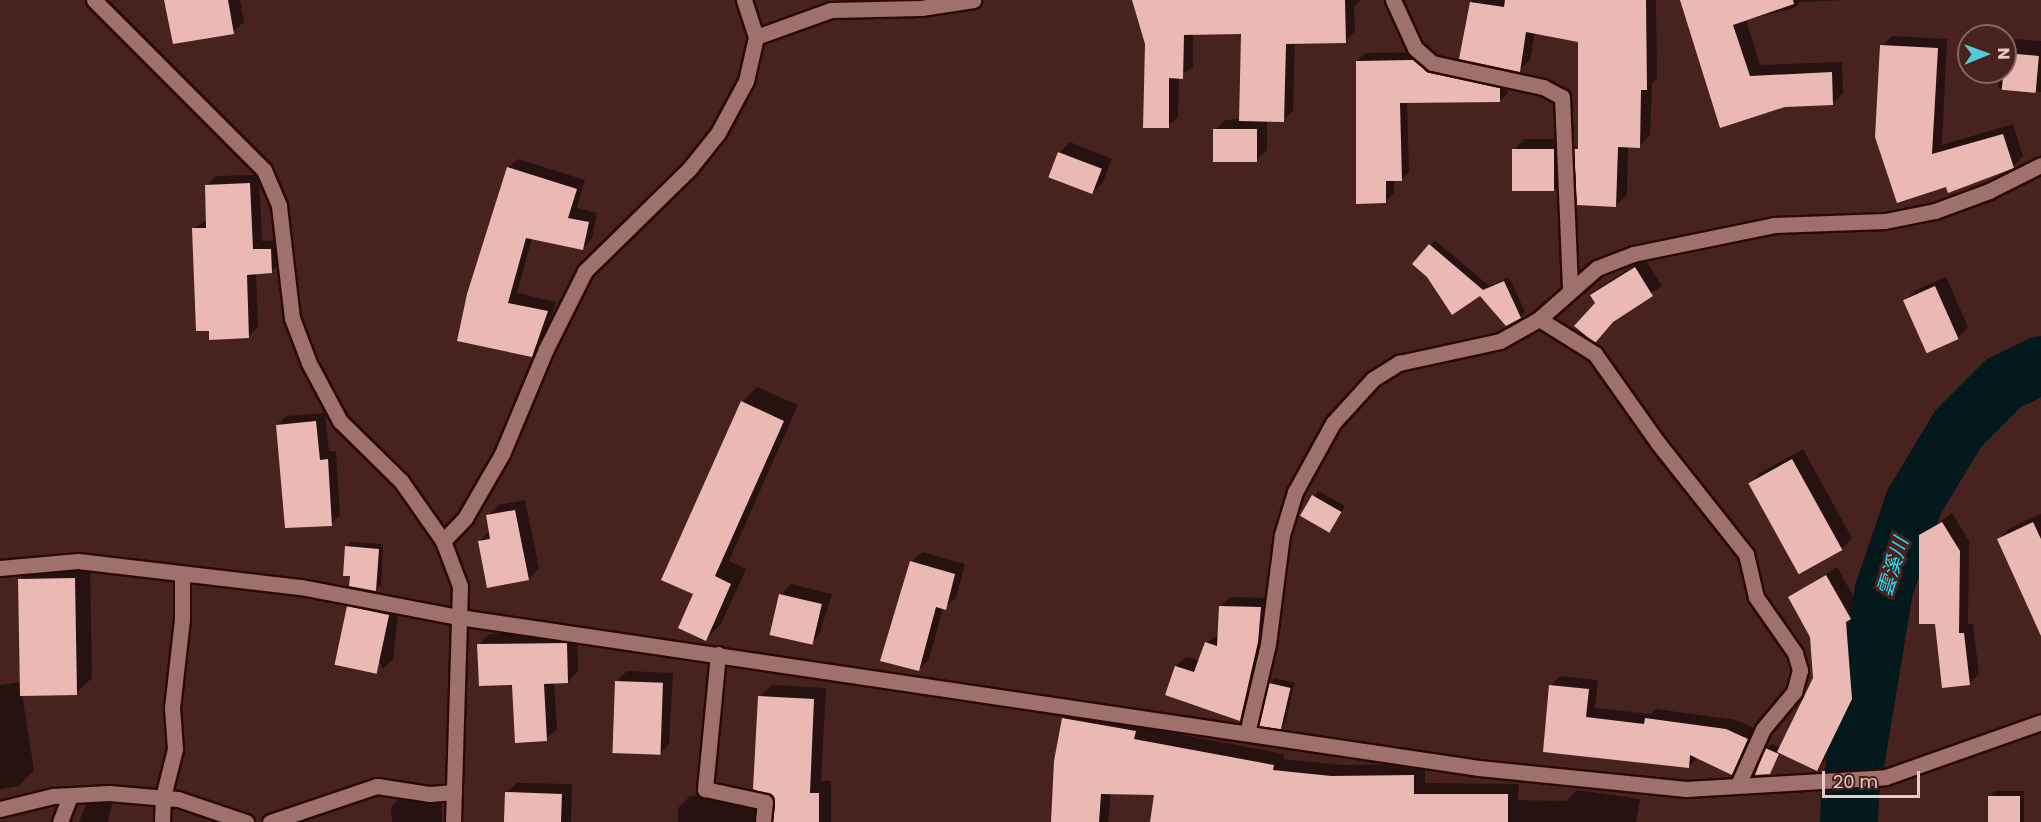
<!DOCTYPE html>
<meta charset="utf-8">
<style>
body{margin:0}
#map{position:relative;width:2041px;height:822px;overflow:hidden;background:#48221f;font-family:Poppins,"Noto Sans JP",sans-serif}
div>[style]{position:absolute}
.shadow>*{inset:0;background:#0007;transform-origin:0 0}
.river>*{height:58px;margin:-29px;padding:0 29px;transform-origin:29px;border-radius:29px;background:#04191c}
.building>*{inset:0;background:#ebb9b3;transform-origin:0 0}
.roads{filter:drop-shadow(2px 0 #2c0908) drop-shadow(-2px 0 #2c0908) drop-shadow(0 2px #2c0908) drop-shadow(0 -2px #2c0908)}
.street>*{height:15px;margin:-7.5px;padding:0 7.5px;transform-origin:7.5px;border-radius:7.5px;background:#9e716c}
span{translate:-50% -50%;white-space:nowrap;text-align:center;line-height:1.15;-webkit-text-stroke:6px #48221f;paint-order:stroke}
.water-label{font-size:20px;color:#25e0f4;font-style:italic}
.north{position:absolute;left:1957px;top:24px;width:60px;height:60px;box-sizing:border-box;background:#48221f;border:2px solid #876663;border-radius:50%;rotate:89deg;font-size:16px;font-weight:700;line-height:24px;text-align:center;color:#e5ccc8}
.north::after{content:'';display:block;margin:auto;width:21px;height:27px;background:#53cbda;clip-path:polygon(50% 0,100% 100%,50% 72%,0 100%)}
.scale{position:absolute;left:1822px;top:771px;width:98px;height:27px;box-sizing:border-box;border:3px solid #e5ccc8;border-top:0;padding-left:8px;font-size:18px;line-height:21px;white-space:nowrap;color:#e5ccc8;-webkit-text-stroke:4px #48221f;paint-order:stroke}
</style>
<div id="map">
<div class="shadow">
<div style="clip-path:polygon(165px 0,240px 0,244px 22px,233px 32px)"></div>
<div style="clip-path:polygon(1134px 0,1361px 0,1354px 6px,1355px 31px,1345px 41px,1295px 42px,1293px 111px,1283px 120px,1267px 120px,1267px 150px,1256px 160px,1215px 130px,1225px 120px,1240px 119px,1243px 33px,1193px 34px,1193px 67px,1179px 77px,1178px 117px,1168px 126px)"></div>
<div style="clip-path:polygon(1472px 0,1656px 0,1657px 78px,1652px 83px,1650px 135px,1640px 146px,1628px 146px,1627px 195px,1616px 205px,1575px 150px,1580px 146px,1579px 41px,1535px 32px,1530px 60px,1519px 70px,1460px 58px)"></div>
<div style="clip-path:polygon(1682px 0,1845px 0,1800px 2px,1794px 8px,1746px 20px,1760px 65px,1842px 62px,1843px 93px,1832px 104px,1785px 106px,1721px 126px)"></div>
<div style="clip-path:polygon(1892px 36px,1947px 39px,1942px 145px,2013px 124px,2023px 156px,2013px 167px,1898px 201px,1882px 46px)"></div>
<div style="clip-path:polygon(2016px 39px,2041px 41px,2041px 92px,1998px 88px,2000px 72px,2005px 72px,2005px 50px)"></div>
<div style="clip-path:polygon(1422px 52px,1507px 80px,1508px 93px,1500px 101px,1407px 102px,1409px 172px,1401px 180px,1394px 180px,1394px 193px,1386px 201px,1357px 61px,1365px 53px)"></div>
<div style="clip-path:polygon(1524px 139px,1564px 139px,1566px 179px,1556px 189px,1514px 150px)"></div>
<div style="clip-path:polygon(1070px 142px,1112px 159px,1103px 182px,1092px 193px,1050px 176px,1060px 152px)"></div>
<div style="clip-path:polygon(518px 159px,585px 180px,577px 208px,597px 213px,592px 239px,583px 248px,532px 238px,517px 293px,556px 302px,541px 346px,532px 355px,459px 340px,508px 168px)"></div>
<div style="clip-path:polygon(259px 175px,262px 241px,280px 240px,281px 262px,271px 272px,256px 273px,258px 327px,248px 337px,194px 228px,208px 219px,207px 185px,216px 176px)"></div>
<div style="clip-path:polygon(1435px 240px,1489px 286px,1509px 277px,1525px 312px,1520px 317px,1480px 294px,1430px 245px)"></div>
<div style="left:1645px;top:259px;width:32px;height:65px;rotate:58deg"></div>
<div style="clip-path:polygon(1946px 277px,1968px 327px,1958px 338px,1905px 301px,1916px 290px)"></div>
<div style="clip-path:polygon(757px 387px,798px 405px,729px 561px,746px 569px,721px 624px,706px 639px,695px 593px,742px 402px)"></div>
<div style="clip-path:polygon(325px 413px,329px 451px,336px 451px,340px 515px,331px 524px,277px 425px,286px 416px)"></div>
<div style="clip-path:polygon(1803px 449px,1852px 538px,1842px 549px,1750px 484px,1760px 473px)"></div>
<div style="left:1318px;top:491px;width:31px;height:29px;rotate:29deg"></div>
<div style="clip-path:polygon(525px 500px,539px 568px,529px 579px,480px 541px,490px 530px,488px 516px,498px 505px)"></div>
<div style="clip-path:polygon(1952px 513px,1969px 541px,1968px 624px,1973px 624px,1979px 674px,1969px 684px,1937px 623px,1921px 536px)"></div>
<div style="clip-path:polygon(2041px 514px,2041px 591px,1998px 539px,2009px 529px)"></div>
<div style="clip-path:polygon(351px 542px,383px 544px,381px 585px,376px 590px,352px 575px,346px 547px)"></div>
<div style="clip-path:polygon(922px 552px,965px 564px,956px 598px,943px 608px,929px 659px,919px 670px,911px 562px)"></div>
<div style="clip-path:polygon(35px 564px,90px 564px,92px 678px,76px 693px,22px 694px,34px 770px,19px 786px,0 789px,0 685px,22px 682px,20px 580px)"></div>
<div style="clip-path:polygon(1837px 567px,1860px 608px,1856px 613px,1861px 688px,1827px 759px,1817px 769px,1782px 752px,1769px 773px,1758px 773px,1767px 748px,1772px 744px,1781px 748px,1814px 678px,1811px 636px,1790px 598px)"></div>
<div style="clip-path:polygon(791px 584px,832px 594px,819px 635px,809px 646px,780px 595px)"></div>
<div style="clip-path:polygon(359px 596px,399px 605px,393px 659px,383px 669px,348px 606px)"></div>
<div style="clip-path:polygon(1230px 597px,1270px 598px,1249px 709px,1240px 719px,1176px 666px,1186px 657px,1200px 661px,1206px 643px,1219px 634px,1220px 607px)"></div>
<div style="clip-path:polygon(577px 633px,578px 671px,568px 682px,554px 682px,557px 729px,546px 739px,514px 684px,479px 645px,489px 634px)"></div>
<div style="clip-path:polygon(627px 671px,673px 673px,669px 744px,659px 755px,617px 681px)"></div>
<div style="clip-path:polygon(1560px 676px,1598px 680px,1595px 708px,1651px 714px,1656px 709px,1736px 720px,1756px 729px,1741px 763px,1732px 773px,1698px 757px,1688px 767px,1545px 751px,1551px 686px)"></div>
<div style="clip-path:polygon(1275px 678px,1294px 683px,1286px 722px,1281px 727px,1270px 683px)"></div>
<div style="clip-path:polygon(772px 685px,826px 688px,821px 781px,831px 781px,831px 822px,678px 822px,678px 808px,690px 796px,758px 796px,773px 819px,775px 797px,759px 697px)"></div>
<div style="clip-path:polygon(1075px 707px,1146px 720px,1145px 728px,1284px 754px,1283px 759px,1343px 765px,1425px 764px,1425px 783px,1519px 784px,1518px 800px,1566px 801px,1577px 790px,1640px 799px,1636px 822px,1152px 822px,1156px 794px,1111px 793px,1108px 822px,1052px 822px,1063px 718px)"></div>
<div style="clip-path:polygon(517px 783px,572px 784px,571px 822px,505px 822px,506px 793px)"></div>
<div style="clip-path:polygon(1995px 791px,2024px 791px,2024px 822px,1990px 822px,1990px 796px)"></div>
<div style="clip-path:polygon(442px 796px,442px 822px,392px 822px,391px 807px,400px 798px)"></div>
<div style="clip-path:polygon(88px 800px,112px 804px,108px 822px,79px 822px)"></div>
</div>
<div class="river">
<div style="left:1849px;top:822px;width:27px;rotate:-88deg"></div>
<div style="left:1850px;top:795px;width:208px;rotate:-80.6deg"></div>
<div style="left:1884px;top:590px;width:93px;rotate:-71.2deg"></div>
<div style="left:1914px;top:502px;width:85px;rotate:-58.9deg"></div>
<div style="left:1958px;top:429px;width:65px;rotate:-45deg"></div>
<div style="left:2004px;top:383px;width:41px;rotate:-25.9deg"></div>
</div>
<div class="building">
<div style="clip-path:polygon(164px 0,228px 0,234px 34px,173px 44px)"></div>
<div style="clip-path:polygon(1132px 0,1345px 0,1346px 43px,1286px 44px,1284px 122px,1239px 121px,1241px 34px,1184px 35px,1183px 79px,1169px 78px,1169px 128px,1143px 128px,1145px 44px)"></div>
<div style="clip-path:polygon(1505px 0,1646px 0,1647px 90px,1641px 90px,1640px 148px,1618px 147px,1616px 207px,1577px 205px,1574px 149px,1578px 149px,1578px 42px,1526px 32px,1520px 72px,1459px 59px,1470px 2px,1504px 7px)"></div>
<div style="clip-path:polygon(1680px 0,1793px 0,1794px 4px,1733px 25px,1750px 76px,1832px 72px,1833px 105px,1785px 107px,1720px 128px)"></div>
<div style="clip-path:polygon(1880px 45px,1938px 48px,1932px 154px,2003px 134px,2014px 168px,1948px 193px,1946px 187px,1897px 203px,1875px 137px)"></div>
<div style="left:2005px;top:53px;width:34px;height:37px;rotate:5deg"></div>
<div style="clip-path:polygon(1413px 60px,1430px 73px,1500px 88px,1500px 102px,1400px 103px,1402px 181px,1386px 181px,1386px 203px,1356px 204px,1356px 61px)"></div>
<div style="left:1213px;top:129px;width:44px;height:33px"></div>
<div style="left:1512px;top:149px;width:42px;height:42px"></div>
<div style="left:1058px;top:152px;width:47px;height:27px;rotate:21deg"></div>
<div style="clip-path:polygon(507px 167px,577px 189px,568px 218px,589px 222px,583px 250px,526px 238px,508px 303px,548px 311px,532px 357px,457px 341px,467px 294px)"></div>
<div style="clip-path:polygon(250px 183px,253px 249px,271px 249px,272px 273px,247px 275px,249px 338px,209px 340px,209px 331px,196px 331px,192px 228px,206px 228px,205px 185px)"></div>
<div style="clip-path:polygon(1429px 244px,1483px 290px,1504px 281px,1521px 318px,1506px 326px,1480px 296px,1452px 315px,1427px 277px,1412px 264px)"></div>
<div style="clip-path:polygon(1635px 267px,1653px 296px,1613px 322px,1595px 343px,1574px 326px,1595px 303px,1590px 295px)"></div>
<div style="left:1935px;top:286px;width:58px;height:35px;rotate:66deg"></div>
<div style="clip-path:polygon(741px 401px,784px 421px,715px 576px,731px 584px,706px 641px,678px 628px,693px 594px,661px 580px)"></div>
<div style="clip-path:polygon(316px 421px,320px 460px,328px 459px,332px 526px,285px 528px,276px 425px)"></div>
<div style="left:1792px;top:459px;width:104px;height:50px;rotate:61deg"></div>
<div style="left:1312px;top:495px;width:34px;height:24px;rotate:30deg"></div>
<div style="clip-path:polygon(515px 510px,529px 580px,487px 588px,478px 541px,490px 539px,486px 515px)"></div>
<div style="clip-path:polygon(1942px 522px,1960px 551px,1959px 633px,1964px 633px,1970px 685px,1942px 688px,1935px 624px,1919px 624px,1919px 535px)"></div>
<div style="clip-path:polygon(2033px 522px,2041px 539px,2041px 636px,1997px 539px)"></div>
<div style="clip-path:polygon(345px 546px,379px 549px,376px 591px,349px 586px,350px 576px,343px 576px)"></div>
<div style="clip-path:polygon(910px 561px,955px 574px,946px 610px,936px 607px,919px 671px,880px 661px)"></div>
<div style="clip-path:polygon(1826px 575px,1851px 619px,1846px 622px,1852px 699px,1817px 771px,1777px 752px,1813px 678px,1810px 637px,1788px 597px)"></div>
<div style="left:75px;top:578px;width:117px;height:57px;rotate:89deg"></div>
<div style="left:779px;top:594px;width:44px;height:42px;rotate:13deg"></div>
<div style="left:347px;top:606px;width:43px;height:60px;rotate:12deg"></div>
<div style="clip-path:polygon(1219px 606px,1261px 607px,1258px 642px,1240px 721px,1165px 695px,1175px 666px,1194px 672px,1205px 642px,1217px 646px)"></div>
<div style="clip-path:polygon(567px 643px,568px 683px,544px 684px,547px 741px,515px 743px,512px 685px,479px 686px,477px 644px)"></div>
<div style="left:615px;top:681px;width:48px;height:72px;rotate:2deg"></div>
<div style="left:1269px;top:683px;width:22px;height:44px;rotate:13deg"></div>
<div style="clip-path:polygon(1549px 685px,1589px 689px,1586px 717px,1644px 724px,1645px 718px,1726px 729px,1748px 739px,1732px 775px,1690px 755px,1689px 768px,1543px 752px)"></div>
<div style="clip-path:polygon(758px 696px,814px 699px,810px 793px,819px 793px,819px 822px,773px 822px,774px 798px,753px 789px)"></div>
<div style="clip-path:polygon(1062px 718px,1136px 731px,1134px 739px,1274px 765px,1273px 770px,1331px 776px,1414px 775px,1414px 794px,1508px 794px,1508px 822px,1150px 822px,1154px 795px,1101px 794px,1099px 822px,1051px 822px,1054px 761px)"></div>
<div style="clip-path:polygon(1765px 748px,1779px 754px,1770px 774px,1755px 775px)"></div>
<div style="left:505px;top:792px;width:57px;height:30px;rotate:2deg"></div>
<div style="left:1988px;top:796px;width:32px;height:26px"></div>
</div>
<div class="roads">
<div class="street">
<div style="left:94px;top:0;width:240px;rotate:45deg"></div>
<div style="left:264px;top:170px;width:39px;rotate:67deg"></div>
<div style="left:279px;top:206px;width:113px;rotate:83.4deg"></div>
<div style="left:292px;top:318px;width:48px;rotate:69.3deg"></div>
<div style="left:309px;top:363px;width:66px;rotate:61.9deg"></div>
<div style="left:340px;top:421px;width:86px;rotate:44.5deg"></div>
<div style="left:401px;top:481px;width:73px;rotate:55deg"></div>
<div style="left:443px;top:541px;width:48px;rotate:69.3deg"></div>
<div style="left:460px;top:586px;width:236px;rotate:91.7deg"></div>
<div style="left:1393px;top:0;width:53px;rotate:65.4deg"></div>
<div style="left:1415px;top:48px;width:23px;rotate:41deg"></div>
<div style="left:1432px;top:63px;width:114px;rotate:12.2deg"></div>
<div style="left:1543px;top:87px;width:21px;rotate:28deg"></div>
<div style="left:1562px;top:97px;width:193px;rotate:87.6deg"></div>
<div style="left:756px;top:37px;width:80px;rotate:-19.8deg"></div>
<div style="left:831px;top:10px;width:90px;rotate:-1.3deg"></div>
<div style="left:921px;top:8px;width:53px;rotate:-8.7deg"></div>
<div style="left:1539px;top:319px;width:66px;rotate:32deg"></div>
<div style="left:1595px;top:354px;width:109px;rotate:54.7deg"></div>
<div style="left:1658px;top:443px;width:142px;rotate:51.6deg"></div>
<div style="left:1746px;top:554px;width:44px;rotate:76.9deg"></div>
<div style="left:1756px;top:597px;width:68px;rotate:55.1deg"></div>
<div style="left:1795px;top:653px;width:18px;rotate:74deg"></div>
<div style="left:1800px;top:670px;width:23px;rotate:105deg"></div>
<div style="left:1794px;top:692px;width:48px;rotate:130deg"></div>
<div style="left:1763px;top:729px;width:61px;rotate:114.1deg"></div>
<div style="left:443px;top:541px;width:32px;rotate:-46deg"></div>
<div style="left:465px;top:518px;width:74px;rotate:-60deg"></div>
<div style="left:502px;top:454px;width:114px;rotate:-67.3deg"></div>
<div style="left:546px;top:349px;width:87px;rotate:-63.4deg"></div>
<div style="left:585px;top:271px;width:147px;rotate:-44.4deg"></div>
<div style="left:690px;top:168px;width:45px;rotate:-51.3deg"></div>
<div style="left:718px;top:133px;width:59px;rotate:-61.7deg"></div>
<div style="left:746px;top:81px;width:45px;rotate:-77.2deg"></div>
<div style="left:756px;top:37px;width:39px;rotate:-108deg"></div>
<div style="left:0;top:568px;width:78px;rotate:-5.1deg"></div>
<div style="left:78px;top:561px;width:225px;rotate:6.7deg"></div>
<div style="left:301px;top:587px;width:161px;rotate:10.8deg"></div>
<div style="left:459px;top:617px;width:1031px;rotate:8.42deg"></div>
<div style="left:1479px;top:768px;width:208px;rotate:5.8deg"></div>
<div style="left:1686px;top:789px;width:200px;rotate:-3.4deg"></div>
<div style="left:1886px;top:777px;width:164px;rotate:-19.5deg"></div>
<div style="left:718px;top:654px;width:136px;rotate:95.5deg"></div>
<div style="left:705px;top:789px;width:61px;rotate:12.2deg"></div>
<div style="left:765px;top:802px;width:20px;rotate:96deg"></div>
<div style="left:1247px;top:733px;width:91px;rotate:-76.7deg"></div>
<div style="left:1268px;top:644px;width:110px;rotate:-82.7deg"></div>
<div style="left:1282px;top:535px;width:45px;rotate:-73.2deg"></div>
<div style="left:1295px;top:492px;width:79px;rotate:-61.2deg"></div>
<div style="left:1333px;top:423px;width:59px;rotate:-47.7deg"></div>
<div style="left:1373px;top:379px;width:31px;rotate:-32deg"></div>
<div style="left:1399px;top:363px;width:103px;rotate:-12.3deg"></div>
<div style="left:1500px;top:341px;width:45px;rotate:-29.4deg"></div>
<div style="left:1539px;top:319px;width:77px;rotate:-41.3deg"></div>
<div style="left:1597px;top:268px;width:39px;rotate:-21deg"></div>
<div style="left:1633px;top:254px;width:144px;rotate:-11.6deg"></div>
<div style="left:1774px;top:225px;width:111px;rotate:-2.1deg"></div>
<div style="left:1885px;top:221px;width:51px;rotate:-11.3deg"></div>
<div style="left:1935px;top:211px;width:58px;rotate:-20.3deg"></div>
<div style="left:1989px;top:191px;width:58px;rotate:-26.6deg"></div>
<div style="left:0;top:809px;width:55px;rotate:-13.8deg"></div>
<div style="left:53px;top:796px;width:56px;rotate:-3.1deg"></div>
<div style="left:109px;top:793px;width:69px;rotate:5deg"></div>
<div style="left:178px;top:799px;width:72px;rotate:18.7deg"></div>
<div style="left:60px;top:822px;width:28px;rotate:-69deg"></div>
<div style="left:162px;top:822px;width:25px;rotate:-88deg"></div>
<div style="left:163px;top:797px;width:49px;rotate:-76deg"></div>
<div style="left:175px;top:749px;width:41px;rotate:-94.2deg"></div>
<div style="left:172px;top:708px;width:90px;rotate:-83.6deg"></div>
<div style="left:182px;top:619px;width:44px;rotate:-90deg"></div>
<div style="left:270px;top:822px;width:113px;rotate:-18.6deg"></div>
<div style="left:377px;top:786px;width:54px;rotate:8.6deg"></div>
<div style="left:430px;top:794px;width:24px;rotate:-5deg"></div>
</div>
</div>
<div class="water-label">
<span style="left:1893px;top:567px;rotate:-73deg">雲溪川</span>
</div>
<div class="north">N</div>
<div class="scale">20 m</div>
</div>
